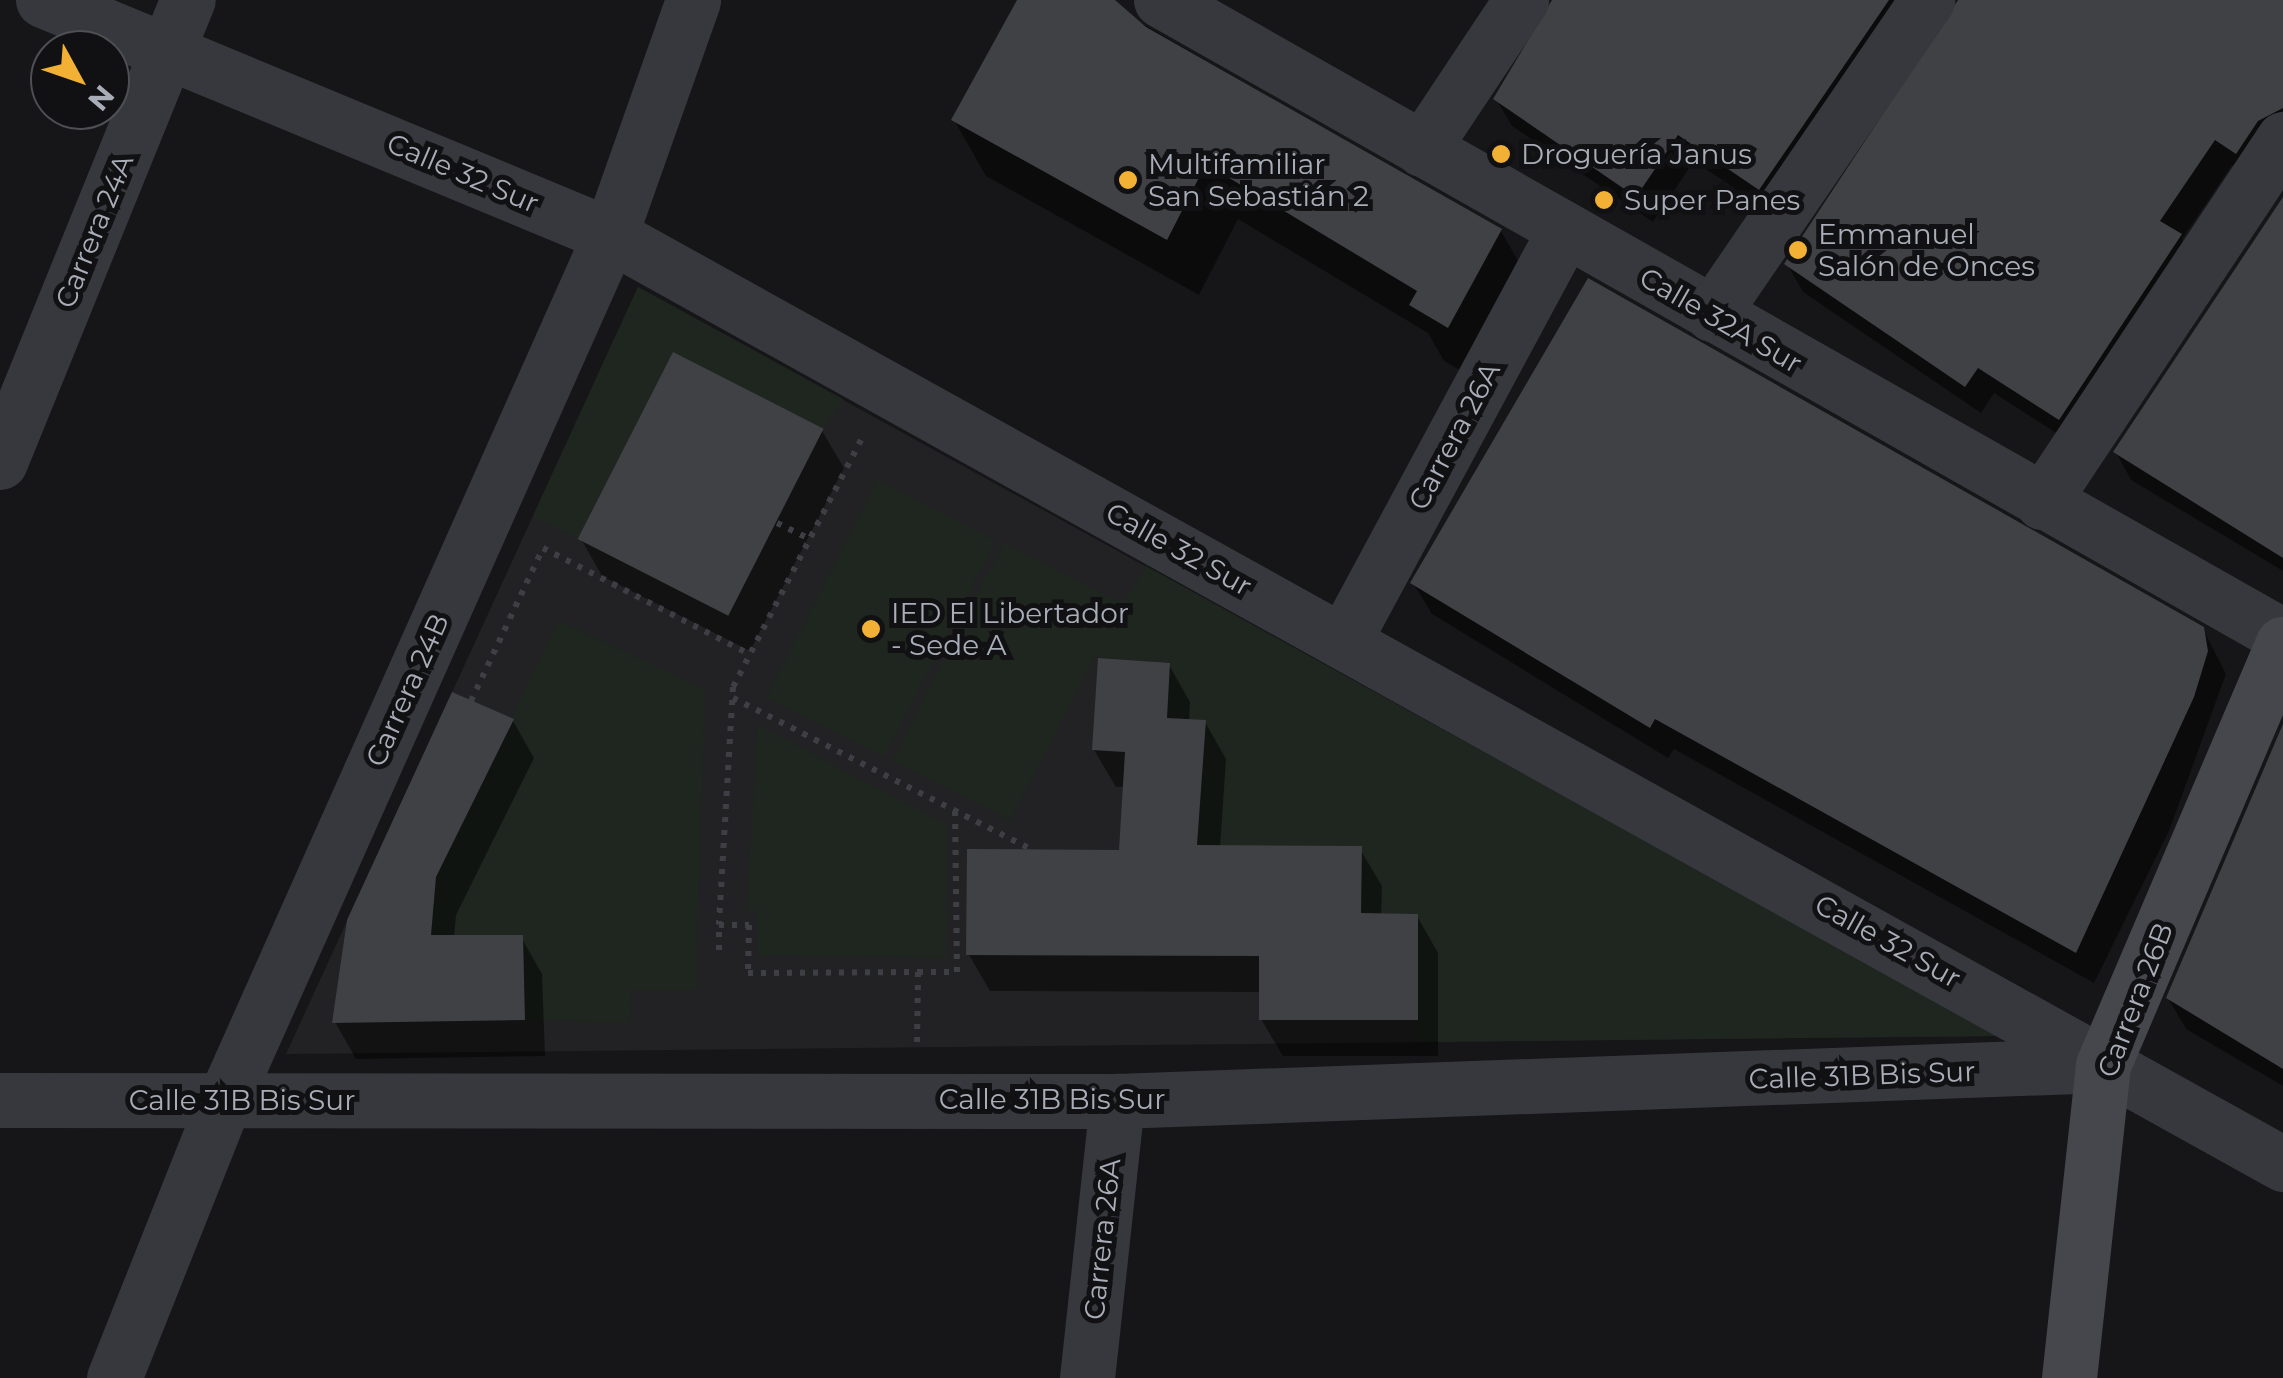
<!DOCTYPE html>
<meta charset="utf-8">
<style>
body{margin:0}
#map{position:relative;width:2283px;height:1378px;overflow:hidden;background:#161618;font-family:Montserrat,sans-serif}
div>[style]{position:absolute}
.built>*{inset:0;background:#222225}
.green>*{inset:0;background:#1e261f;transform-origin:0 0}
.shadow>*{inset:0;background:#0007}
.building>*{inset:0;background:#404145;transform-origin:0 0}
.path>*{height:6px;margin-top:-3px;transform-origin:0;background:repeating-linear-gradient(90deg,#3d3f44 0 5px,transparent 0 13px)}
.street>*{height:55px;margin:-27.5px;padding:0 27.5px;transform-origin:27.5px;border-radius:27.5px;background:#37383d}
.secondary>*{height:55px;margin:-27.5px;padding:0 27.5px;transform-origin:27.5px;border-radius:27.5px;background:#45474d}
.dots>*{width:28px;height:28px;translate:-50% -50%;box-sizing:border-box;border:5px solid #111113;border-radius:50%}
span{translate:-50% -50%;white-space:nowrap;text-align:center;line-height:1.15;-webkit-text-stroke:10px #111113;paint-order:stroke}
.poi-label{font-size:28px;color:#a8adb8}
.left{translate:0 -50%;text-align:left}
.street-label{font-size:28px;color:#a8adb8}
.north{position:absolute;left:30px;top:30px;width:100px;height:100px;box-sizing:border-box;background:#111113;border:2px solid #4d4f55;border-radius:50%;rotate:130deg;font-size:28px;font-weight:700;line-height:40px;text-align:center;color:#a8adb8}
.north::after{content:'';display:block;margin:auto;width:35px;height:45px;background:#f2b134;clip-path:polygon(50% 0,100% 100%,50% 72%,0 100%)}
</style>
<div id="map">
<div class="built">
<div style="clip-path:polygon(638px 287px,1999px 1036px,286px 1054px)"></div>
</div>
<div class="green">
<div style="clip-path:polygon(638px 287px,843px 399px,824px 429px,673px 353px,578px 539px,533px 516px)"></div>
<div style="left:877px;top:480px;width:133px;height:244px;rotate:27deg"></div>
<div style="clip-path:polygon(1004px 543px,1123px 604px,1146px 566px,1999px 1036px,1418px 1042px,1418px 914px,1361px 913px,1197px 845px,1206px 720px,1167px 718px,1170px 663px,1095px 657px,1010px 821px,892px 760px)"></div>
<div style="clip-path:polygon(559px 620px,705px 690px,696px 990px,631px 990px,630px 1023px,525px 1020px,522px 935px,431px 935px,436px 877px)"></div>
<div style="clip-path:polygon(758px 725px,947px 825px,947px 958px,758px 955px,757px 910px,746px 910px)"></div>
</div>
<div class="shadow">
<div style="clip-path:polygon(1020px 0,1101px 0,1501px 231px,1533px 287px,1480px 382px,1444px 361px,1428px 333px,1238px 219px,1199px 295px,986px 176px,954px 120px)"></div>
<div style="clip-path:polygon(1552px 0,1928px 0,1775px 216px,1694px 161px,1653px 222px,1512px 126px,1496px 99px,1549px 18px)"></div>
<div style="clip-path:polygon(1957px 0,2283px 0,2283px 139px,2252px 179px,2232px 165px,2182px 239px,2196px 263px,2075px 445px,1994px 393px,1981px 413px,1803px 292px,1787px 264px,1955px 19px)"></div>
<div style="clip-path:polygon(2283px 200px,2283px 571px,2131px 480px,2116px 452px)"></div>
<div style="clip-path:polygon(822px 431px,844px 468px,750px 651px,602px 576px,581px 539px)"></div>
<div style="clip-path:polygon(1413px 583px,2203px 629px,2226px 674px,2169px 831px,2094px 983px,1674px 749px,1668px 758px,1432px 614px)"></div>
<div style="clip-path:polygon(1169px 665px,1190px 702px,1189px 721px,1205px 722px,1226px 759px,1220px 848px,1360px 849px,1382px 886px,1381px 916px,1417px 916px,1438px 953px,1438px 1056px,1283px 1056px,1261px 1019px,1261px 992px,990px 991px,969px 955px,1121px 852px,1126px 787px,1116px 787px,1094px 750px)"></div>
<div style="clip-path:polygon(513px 721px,534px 758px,456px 915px,454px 938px,521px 937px,542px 974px,545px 1056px,356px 1059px,335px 1022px)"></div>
<div style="clip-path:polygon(2283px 730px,2283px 1086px,2186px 1029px,2168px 998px)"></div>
</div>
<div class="building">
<div style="clip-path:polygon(1017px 0,1115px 0,1146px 27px,1502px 229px,1448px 328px,1409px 305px,1417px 291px,1206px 164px,1167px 240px,951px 120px)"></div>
<div style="clip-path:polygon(1552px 0,1889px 0,1759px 190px,1678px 135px,1636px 197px,1493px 99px)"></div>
<div style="clip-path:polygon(1958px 0,2283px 0,2283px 108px,2258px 121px,2236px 154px,2215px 140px,2160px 221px,2182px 234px,2059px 420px,1978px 368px,1965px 387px,1784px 264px)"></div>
<div style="clip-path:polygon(2283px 197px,2283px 558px,2113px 452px)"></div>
<div style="clip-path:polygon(1588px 278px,2204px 627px,2208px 651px,2194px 697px,2076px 953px,1655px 719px,1650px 728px,1410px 583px)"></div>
<div style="left:673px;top:352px;width:169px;height:210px;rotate:27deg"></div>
<div style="clip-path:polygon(1098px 658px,1170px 663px,1167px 718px,1206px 720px,1197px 845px,1362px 846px,1361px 913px,1418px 914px,1418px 1020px,1259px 1020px,1259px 956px,966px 955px,967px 849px,1119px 850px,1125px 752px,1092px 750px)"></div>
<div style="clip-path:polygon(452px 692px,514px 719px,436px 877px,431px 935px,523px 935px,525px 1020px,332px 1023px,347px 920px)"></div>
<div style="clip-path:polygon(2283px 724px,2283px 1069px,2166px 998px)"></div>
</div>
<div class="path">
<div style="left:861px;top:440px;width:278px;rotate:117.4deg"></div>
<div style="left:733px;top:687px;width:238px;rotate:93.4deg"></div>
<div style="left:719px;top:925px;width:30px"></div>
<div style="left:749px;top:925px;width:48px;rotate:91.2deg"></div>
<div style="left:748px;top:973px;width:170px;rotate:-0.3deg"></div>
<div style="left:918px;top:972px;width:73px;rotate:90.8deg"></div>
<div style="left:777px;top:523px;width:37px;rotate:26deg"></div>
<div style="left:733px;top:698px;width:333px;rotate:26.9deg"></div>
<div style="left:471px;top:701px;width:169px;rotate:-64.8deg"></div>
<div style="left:543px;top:548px;width:232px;rotate:27.2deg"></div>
<div style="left:719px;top:950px;width:25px;rotate:-90deg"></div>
<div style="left:918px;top:972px;width:39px"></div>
<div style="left:957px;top:972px;width:160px;rotate:-90.7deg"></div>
</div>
<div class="street">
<div style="left:43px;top:0;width:614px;rotate:22.51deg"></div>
<div style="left:610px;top:235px;width:1914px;rotate:29.04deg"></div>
<div style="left:1161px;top:0;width:1290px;rotate:29.55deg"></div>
<div style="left:1422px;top:149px;width:179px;rotate:-56.4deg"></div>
<div style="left:1712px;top:314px;width:381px;rotate:-55.6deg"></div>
<div style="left:0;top:462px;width:499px;rotate:-67.9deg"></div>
<div style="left:2042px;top:502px;width:436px;rotate:-56.4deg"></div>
<div style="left:1344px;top:640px;width:464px;rotate:-61.7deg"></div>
<div style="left:0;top:1100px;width:1117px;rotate:0.05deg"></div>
<div style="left:1117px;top:1101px;width:987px;rotate:-2.09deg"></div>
<div style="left:114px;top:1378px;width:298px;rotate:-68.3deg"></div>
<div style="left:224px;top:1101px;width:948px;rotate:-65.98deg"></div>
<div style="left:610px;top:235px;width:249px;rotate:-70.5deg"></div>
<div style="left:1087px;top:1378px;width:279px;rotate:-83.8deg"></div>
</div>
<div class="secondary">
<div style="left:2069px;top:1378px;width:315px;rotate:-83.8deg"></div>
<div style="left:2103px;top:1065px;width:458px;rotate:-66.9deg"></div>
</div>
<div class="dots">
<div style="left:1501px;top:154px;background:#f2b134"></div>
<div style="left:1128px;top:180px;background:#f2b134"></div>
<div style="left:1604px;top:200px;background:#f2b134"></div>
<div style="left:1798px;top:250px;background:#f2b134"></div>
<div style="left:871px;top:629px;background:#f2b134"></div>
</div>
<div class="poi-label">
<span class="left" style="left:1521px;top:154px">Droguería Janus</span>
<span class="left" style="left:1148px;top:180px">Multifamiliar<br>San Sebastián 2</span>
<span class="left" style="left:1624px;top:200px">Super Panes</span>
<span class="left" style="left:1818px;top:250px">Emmanuel<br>Salón de Onces</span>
<span class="left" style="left:891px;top:629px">IED El Libertador<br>- Sede A</span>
</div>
<div class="street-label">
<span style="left:463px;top:173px;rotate:23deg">Calle 32 Sur</span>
<span style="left:94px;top:231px;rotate:-68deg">Carrera 24A</span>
<span style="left:1721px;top:320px;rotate:30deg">Calle 32A Sur</span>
<span style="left:1454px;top:436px;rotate:-62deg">Carrera 26A</span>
<span style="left:1179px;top:549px;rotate:29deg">Calle 32 Sur</span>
<span style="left:407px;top:690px;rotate:-66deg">Carrera 24B</span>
<span style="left:1888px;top:941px;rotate:29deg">Calle 32 Sur</span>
<span style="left:2135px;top:1000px;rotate:-69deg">Carrera 26B</span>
<span style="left:1862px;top:1075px;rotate:-2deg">Calle 31B Bis Sur</span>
<span style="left:1052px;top:1099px">Calle 31B Bis Sur</span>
<span style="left:242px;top:1100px">Calle 31B Bis Sur</span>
<span style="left:1102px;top:1239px;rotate:-84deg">Carrera 26A</span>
</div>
<div class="north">N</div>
</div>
